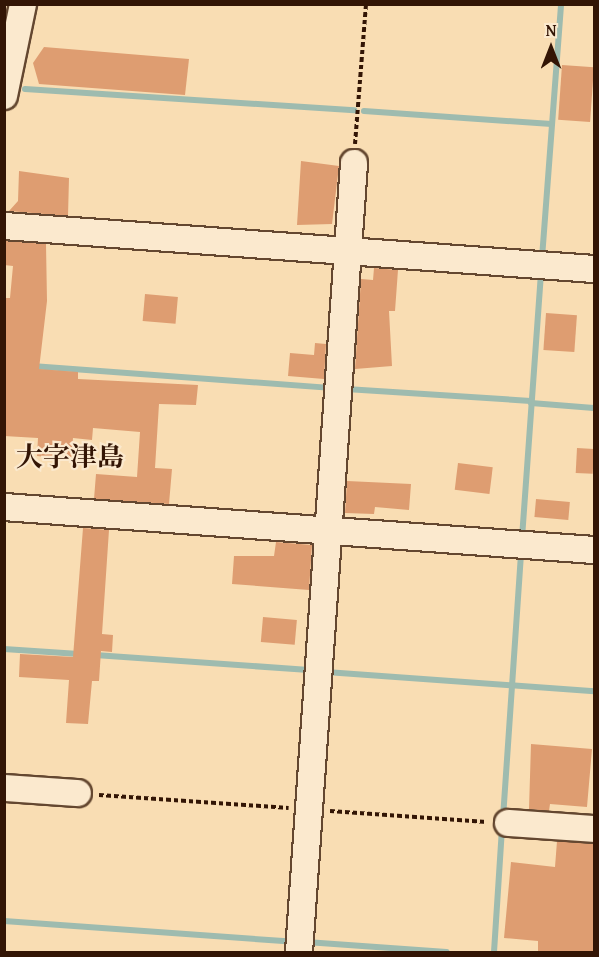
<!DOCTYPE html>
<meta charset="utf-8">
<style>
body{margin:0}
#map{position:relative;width:599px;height:957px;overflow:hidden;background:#f9ddb3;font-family:"Gentium Book Plus","Noto Serif JP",serif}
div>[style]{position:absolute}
.stream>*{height:6px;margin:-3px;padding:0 3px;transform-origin:3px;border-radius:3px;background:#9ebbaf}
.building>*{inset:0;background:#de9d71;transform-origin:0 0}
.path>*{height:4px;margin-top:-2px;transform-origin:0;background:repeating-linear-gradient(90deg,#331505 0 4.5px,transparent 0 7.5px)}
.roads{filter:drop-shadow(2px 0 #644730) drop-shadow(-2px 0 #644730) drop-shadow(0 2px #644730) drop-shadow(0 -2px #644730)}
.minor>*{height:26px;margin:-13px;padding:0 13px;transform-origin:13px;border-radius:13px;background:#fbe9ce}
span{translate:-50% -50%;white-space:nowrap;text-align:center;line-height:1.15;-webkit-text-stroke:4.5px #fbe9ce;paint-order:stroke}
.quarter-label{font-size:27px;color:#331505;font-weight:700}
.frame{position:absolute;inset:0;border:6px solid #331505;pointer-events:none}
.north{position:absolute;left:521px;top:18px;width:60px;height:60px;-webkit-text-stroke:4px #fbe9ce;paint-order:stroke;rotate:0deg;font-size:16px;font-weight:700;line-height:24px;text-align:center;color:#331505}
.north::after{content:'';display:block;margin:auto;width:21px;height:27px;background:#331505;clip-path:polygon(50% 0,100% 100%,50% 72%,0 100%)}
</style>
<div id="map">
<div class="stream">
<div style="left:25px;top:89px;width:330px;rotate:3.7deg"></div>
<div style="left:364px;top:111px;width:188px;rotate:4deg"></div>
<div style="left:542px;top:258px;width:255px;rotate:-85.7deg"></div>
<div style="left:32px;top:366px;width:302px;rotate:4.2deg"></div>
<div style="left:346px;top:389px;width:185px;rotate:3.7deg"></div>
<div style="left:531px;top:403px;width:63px;rotate:4.5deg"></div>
<div style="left:522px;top:538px;width:267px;rotate:-85.9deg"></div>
<div style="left:4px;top:649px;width:75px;rotate:3.8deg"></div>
<div style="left:95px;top:655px;width:218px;rotate:4deg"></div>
<div style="left:326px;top:672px;width:269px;rotate:4.1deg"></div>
<div style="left:503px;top:818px;width:268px;rotate:-86.1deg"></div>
<div style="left:4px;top:921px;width:291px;rotate:4.1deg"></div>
<div style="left:306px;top:942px;width:141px;rotate:4.1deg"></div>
<div style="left:494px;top:952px;width:124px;rotate:-86.3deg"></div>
</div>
<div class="building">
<div style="clip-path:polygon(44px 47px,189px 59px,185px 95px,39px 84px,33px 63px)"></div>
<div style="left:562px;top:65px;width:32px;height:55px;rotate:4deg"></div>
<div style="clip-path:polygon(301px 161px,339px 166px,332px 224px,297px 225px)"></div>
<div style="clip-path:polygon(19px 171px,69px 178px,68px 216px,9px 211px,18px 201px)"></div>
<div style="clip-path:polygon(6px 241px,46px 244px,47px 301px,39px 369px,78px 372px,78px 379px,198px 385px,196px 405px,159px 404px,155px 468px,172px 469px,169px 504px,94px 499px,96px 474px,137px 477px,140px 432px,93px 428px,92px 440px,73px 438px,71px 459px,37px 456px,38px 438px,4px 436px,4px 298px,10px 298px,13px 266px,4px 265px)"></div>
<div style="clip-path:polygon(374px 268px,398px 270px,395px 311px,389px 311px,392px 366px,355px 369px,361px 279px,373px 280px)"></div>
<div style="left:145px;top:294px;width:33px;height:27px;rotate:5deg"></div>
<div style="left:546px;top:313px;width:31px;height:37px;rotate:4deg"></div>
<div style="clip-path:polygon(315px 343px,326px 344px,324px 379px,288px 376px,290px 353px,314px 355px)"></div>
<div style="left:577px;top:448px;width:17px;height:25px;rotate:3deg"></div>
<div style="left:458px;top:463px;width:35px;height:27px;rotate:7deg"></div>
<div style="clip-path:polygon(347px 481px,411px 484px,409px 510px,375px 507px,374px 514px,345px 513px)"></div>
<div style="left:536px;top:499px;width:34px;height:18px;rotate:5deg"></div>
<div style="clip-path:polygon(83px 528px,109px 530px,102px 634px,113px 635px,112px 652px,101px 651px,99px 681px,92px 681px,88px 724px,66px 723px,69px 680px,19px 677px,20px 654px,73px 657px)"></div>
<div style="clip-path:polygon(276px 542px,312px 545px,309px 590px,232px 584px,234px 556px,274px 556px)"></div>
<div style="left:263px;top:617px;width:34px;height:25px;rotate:5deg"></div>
<div style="clip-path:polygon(531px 744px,592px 749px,587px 807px,550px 804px,549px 811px,529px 809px)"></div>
<div style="clip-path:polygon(557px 841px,594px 844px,594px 952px,538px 952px,538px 941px,504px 938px,511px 862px,555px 867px)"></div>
</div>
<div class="path">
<div style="left:355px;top:144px;width:140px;rotate:-85.5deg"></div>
<div style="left:99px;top:795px;width:190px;rotate:3.9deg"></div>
<div style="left:330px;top:811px;width:157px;rotate:4deg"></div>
</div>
<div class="roads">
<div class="minor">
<div style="left:4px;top:96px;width:94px;rotate:-78.3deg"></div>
<div style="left:4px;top:226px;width:592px;rotate:4.17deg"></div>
<div style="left:4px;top:507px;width:592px;rotate:4.17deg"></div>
<div style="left:4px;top:788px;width:74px;rotate:3.9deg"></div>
<div style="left:508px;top:823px;width:86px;rotate:4deg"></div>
<div style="left:299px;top:952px;width:791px;rotate:-86.01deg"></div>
</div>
</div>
<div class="quarter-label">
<span style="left:70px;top:457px">大字津島</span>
</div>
<div class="frame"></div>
<div class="north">N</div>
</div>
